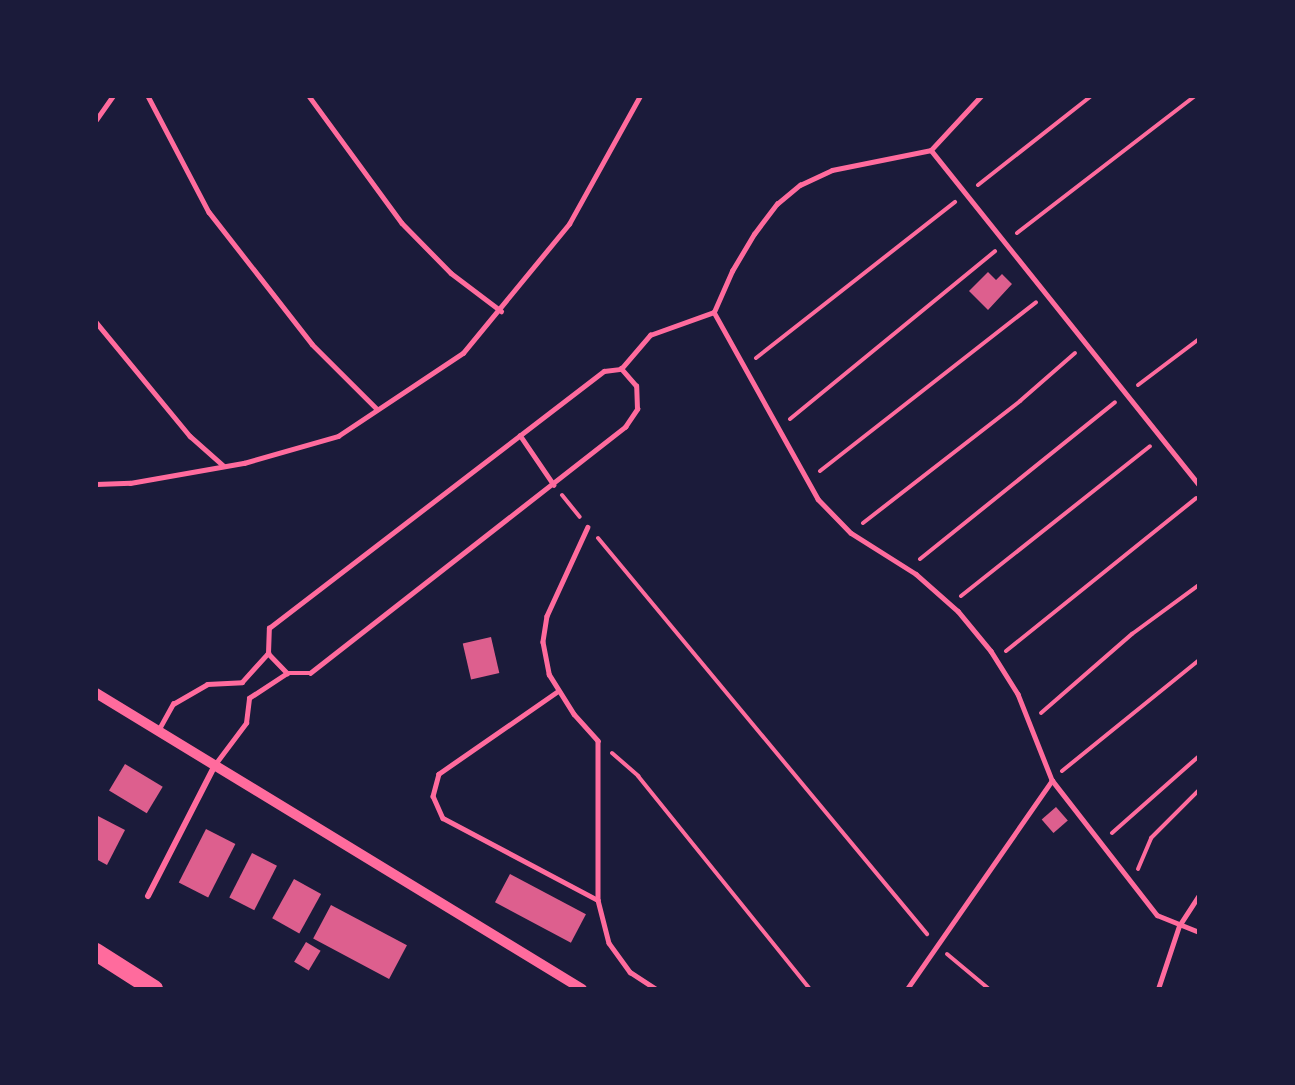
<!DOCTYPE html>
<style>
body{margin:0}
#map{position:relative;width:1295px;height:1085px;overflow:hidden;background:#1b1b3a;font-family:"PT Sans",sans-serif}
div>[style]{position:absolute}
.building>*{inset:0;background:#dd5f8e;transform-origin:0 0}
.path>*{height:4px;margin:-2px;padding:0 2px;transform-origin:2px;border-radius:2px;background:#ff6b9d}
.service>*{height:4.5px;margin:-2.25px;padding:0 2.25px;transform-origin:2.25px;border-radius:2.25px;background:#ff6b9d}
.minor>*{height:6px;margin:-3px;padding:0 3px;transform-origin:3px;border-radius:3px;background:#ff6b9d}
.tertiary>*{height:10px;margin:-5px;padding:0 5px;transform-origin:5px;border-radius:5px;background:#ff6b9d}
.motorway>*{height:18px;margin:-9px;padding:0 9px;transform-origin:9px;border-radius:9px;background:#ff6b9d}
span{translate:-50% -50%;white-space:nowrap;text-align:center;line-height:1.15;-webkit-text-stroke:4.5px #1b1b3a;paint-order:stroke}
.frame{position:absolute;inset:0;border:98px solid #1b1b3a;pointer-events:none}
</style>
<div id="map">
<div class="building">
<div style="clip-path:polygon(988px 272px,996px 280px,1002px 274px,1012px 284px,988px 310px,969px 291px)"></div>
<div style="left:491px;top:637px;width:37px;height:29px;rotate:77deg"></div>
<div style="left:125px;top:764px;width:44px;height:31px;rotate:31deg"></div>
<div style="left:1056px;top:807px;width:18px;height:19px;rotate:49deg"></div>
<div style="clip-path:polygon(96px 815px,125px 830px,107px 865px,96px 859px)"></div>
<div style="left:206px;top:829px;width:33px;height:60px;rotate:27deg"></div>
<div style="left:252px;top:853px;width:28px;height:50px;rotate:27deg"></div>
<div style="left:510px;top:874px;width:86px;height:32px;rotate:28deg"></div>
<div style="left:294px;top:879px;width:31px;height:45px;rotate:29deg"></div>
<div style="left:331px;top:905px;width:86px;height:38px;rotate:28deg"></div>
<div style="left:306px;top:942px;width:17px;height:23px;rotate:31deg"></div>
</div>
<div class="path">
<div style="left:978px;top:185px;width:144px;rotate:-38.2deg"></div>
<div style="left:1017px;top:233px;width:225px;rotate:-37.6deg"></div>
<div style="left:756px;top:358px;width:253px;rotate:-38.1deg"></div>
<div style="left:1138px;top:385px;width:76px;rotate:-37deg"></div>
<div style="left:790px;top:419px;width:265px;rotate:-39.3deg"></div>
<div style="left:820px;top:471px;width:274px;rotate:-38deg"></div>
<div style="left:562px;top:495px;width:28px;rotate:51deg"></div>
<div style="left:863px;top:523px;width:199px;rotate:-37.8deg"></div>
<div style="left:1020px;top:401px;width:73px;rotate:-41.1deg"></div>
<div style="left:598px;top:538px;width:515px;rotate:50.28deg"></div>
<div style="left:920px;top:559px;width:250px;rotate:-38.8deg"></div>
<div style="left:961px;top:596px;width:241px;rotate:-38.4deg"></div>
<div style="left:1006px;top:651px;width:244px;rotate:-38.8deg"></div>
<div style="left:1041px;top:713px;width:121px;rotate:-41deg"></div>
<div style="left:1132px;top:634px;width:83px;rotate:-36.2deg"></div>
<div style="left:612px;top:753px;width:35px;rotate:41deg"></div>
<div style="left:638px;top:776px;width:274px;rotate:51.1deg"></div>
<div style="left:1062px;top:771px;width:176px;rotate:-39deg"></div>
<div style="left:1112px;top:833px;width:116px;rotate:-41.5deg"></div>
<div style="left:1138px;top:869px;width:34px;rotate:-67deg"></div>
<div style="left:1151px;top:838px;width:68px;rotate:-45deg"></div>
<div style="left:947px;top:954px;width:55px;rotate:39.8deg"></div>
</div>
<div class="service">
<div style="left:148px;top:96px;width:131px;rotate:62.3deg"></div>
<div style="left:209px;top:212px;width:167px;rotate:52deg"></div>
<div style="left:312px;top:344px;width:92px;rotate:45deg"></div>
<div style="left:309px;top:96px;width:157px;rotate:53.8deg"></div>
<div style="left:402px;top:223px;width:70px;rotate:45.6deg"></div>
<div style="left:451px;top:273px;width:63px;rotate:37.2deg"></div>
<div style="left:96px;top:120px;width:29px;rotate:-55deg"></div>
<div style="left:931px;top:150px;width:428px;rotate:51.3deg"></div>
<div style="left:714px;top:312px;width:214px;rotate:60.9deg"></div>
<div style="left:818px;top:499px;width:47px;rotate:45.9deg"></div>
<div style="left:851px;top:533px;width:77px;rotate:32.2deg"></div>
<div style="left:916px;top:574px;width:56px;rotate:41.4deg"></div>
<div style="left:958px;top:611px;width:52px;rotate:50.5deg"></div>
<div style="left:991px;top:651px;width:51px;rotate:57.9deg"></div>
<div style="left:1018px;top:694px;width:92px;rotate:68.4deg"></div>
<div style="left:1052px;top:780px;width:171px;rotate:52.1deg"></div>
<div style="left:1157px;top:915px;width:45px;rotate:22deg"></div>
<div style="left:96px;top:322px;width:148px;rotate:50.5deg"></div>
<div style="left:190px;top:436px;width:45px;rotate:41.4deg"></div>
<div style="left:520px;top:435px;width:60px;rotate:55.8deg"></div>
<div style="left:96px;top:484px;width:34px;rotate:-2deg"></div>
<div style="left:130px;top:483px;width:116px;rotate:-10deg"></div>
<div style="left:244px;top:463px;width:98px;rotate:-16deg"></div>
<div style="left:338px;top:436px;width:150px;rotate:-33.6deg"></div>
<div style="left:463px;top:353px;width:167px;rotate:-50.6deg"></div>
<div style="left:569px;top:224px;width:146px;rotate:-61deg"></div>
<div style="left:588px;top:527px;width:98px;rotate:114.7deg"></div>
<div style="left:547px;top:616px;width:26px;rotate:99deg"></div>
<div style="left:543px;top:642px;width:33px;rotate:79deg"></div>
<div style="left:549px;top:674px;width:47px;rotate:58deg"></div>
<div style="left:574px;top:714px;width:36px;rotate:48deg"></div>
<div style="left:598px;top:741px;width:159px;rotate:90deg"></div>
<div style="left:598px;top:900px;width:44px;rotate:75.7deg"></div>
<div style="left:609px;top:943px;width:36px;rotate:54deg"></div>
<div style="left:630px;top:972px;width:31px;rotate:33deg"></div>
<div style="left:268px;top:653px;width:28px;rotate:46deg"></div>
<div style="left:559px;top:691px;width:146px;rotate:145.3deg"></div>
<div style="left:439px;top:774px;width:23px;rotate:105deg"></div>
<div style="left:433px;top:796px;width:24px;rotate:66deg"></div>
<div style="left:443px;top:818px;width:175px;rotate:27.9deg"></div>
<div style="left:159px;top:729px;width:29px;rotate:-61deg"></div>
<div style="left:173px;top:704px;width:39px;rotate:-30deg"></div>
<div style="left:207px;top:684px;width:35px;rotate:-3deg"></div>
<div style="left:242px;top:682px;width:39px;rotate:-48deg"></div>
<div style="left:268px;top:653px;width:25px;rotate:-88deg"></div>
<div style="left:269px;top:628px;width:422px;rotate:-37.5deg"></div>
<div style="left:604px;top:371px;width:17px;rotate:-7deg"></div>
<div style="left:621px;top:369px;width:45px;rotate:-49.5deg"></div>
<div style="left:650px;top:335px;width:68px;rotate:-19.8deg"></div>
<div style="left:714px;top:312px;width:45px;rotate:-66.3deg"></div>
<div style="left:732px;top:271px;width:43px;rotate:-59.3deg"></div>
<div style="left:754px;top:234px;width:38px;rotate:-53deg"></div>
<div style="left:777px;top:204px;width:30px;rotate:-40deg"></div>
<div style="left:800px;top:185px;width:35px;rotate:-25deg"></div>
<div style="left:832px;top:170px;width:101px;rotate:-11.4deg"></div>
<div style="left:931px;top:150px;width:74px;rotate:-47.2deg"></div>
<div style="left:216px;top:763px;width:50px;rotate:-53.1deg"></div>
<div style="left:246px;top:723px;width:25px;rotate:-83deg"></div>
<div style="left:249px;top:698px;width:45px;rotate:-33.3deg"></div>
<div style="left:287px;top:673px;width:23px"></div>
<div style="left:310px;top:673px;width:400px;rotate:-38deg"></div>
<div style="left:625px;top:427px;width:22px;rotate:-56deg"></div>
<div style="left:637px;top:409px;width:23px;rotate:-92deg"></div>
<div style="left:636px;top:386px;width:23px;rotate:-131deg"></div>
<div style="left:907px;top:989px;width:254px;rotate:-55.2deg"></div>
<div style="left:1158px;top:989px;width:66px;rotate:-71.6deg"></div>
<div style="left:1179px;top:926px;width:37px;rotate:-57deg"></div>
</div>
<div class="minor">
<div style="left:148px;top:896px;width:149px;rotate:-62.9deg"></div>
</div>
<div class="tertiary">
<div style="left:96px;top:693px;width:569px;rotate:31.34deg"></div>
</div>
<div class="motorway">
<div style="left:96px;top:952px;width:69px;rotate:32.5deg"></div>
</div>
<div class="frame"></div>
</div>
